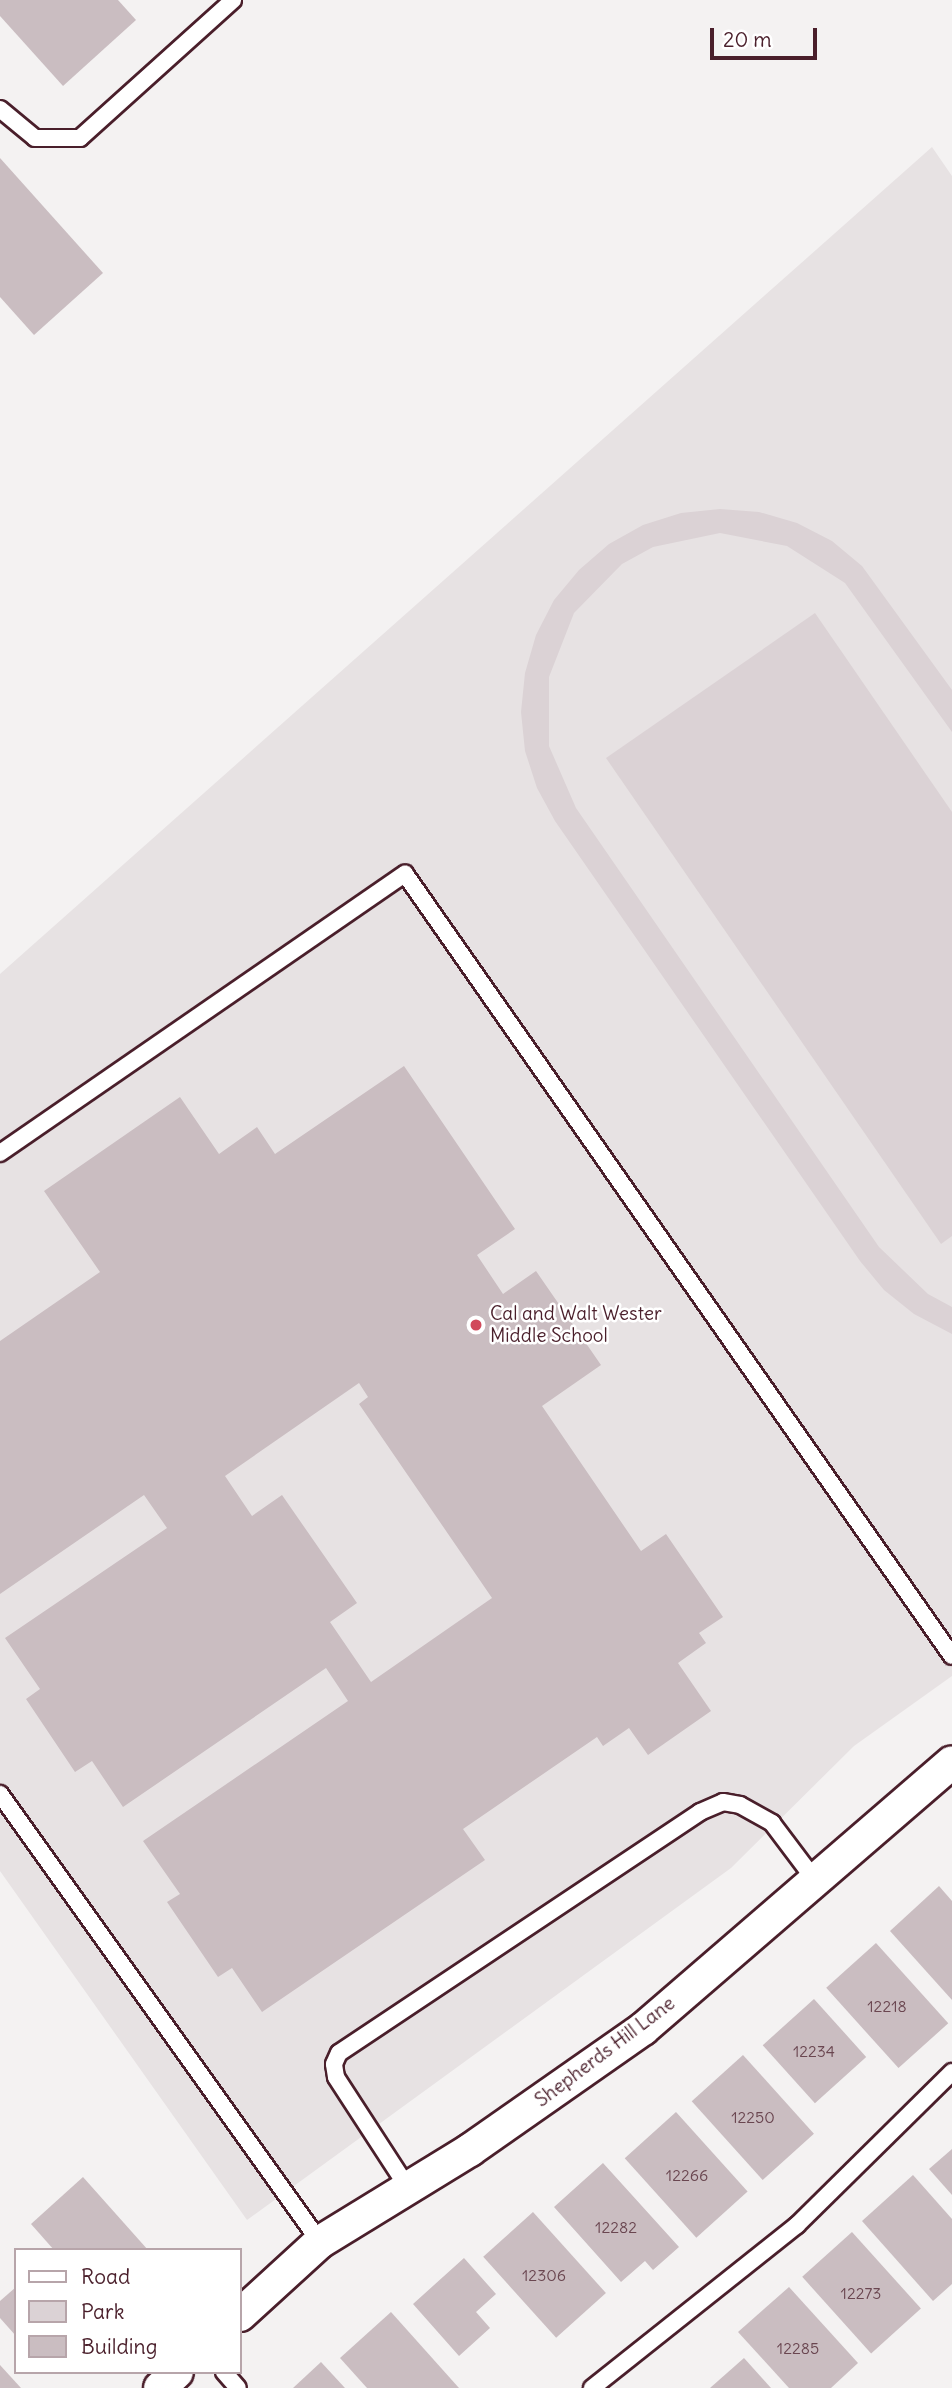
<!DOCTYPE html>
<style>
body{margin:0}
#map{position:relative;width:952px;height:2388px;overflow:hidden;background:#f4f2f2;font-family:Delius,sans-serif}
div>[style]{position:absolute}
.built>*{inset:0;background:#e7e2e3}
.green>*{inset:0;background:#dbd2d5}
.building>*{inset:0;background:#cabdc1;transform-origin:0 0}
.roads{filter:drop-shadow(2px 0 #4a1f2b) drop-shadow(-2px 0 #4a1f2b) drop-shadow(0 2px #4a1f2b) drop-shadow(0 -2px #4a1f2b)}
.lane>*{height:16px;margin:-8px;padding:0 8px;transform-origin:8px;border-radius:8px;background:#fff}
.street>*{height:32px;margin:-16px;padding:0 16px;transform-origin:16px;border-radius:16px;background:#fff}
.dots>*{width:19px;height:19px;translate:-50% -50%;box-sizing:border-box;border:4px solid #fff;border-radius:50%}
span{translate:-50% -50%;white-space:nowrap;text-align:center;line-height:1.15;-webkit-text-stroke:5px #fff;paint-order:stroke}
.number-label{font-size:16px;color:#6a4650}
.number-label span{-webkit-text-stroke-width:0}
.poi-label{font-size:19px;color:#4a1f2b}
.left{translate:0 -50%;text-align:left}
.street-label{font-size:19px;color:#4a1f2b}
.legend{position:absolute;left:14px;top:2248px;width:228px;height:126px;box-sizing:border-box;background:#fff;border:2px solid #b7a5aa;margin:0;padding:9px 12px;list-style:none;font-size:21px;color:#4a1f2b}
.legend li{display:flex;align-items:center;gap:14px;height:35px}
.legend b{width:35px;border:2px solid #b7a5aa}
.scale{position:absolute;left:710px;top:28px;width:107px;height:32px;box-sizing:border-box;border:4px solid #4a1f2b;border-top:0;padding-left:9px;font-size:21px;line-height:24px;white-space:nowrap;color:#4a1f2b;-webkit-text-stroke:5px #fff;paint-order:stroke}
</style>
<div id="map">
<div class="built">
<div style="clip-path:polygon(932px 147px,952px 176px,952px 1676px,854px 1746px,731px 1868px,247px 2220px,0 1871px,0 974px)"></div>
</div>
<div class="green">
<div style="clip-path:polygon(720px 509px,759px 512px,797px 523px,832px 541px,862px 566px,952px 690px,952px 732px,845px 583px,787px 546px,720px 533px,653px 547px,622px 564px,574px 613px,549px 677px,549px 746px,576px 808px,879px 1247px,928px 1294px,952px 1307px,952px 1334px,914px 1314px,884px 1290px,860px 1261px,555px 821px,537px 788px,525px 751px,521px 712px,525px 673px,536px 635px,554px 600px,579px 570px,609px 544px,643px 525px,681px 513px)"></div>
<div style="clip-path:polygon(815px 613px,952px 812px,952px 1236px,941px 1244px,606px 758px)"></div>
</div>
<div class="building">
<div style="clip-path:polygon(0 0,118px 0,136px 20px,63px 86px,0 16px)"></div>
<div style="clip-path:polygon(0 158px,103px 273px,34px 335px,0 297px)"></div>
<div style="clip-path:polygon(evenodd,404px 1066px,515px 1229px,477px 1255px,503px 1294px,536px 1271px,601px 1365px,542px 1406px,641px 1551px,666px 1534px,723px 1617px,699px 1633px,706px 1643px,678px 1663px,711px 1711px,648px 1755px,629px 1728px,603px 1746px,597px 1737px,463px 1829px,485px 1860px,262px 2012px,232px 1968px,218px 1977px,167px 1902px,180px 1894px,143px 1841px,348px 1701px,326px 1668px,123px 1807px,92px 1761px,75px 1772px,26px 1699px,40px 1689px,5px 1638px,167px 1528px,144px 1495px,0 1594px,0 1341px,100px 1272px,44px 1191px,180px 1097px,219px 1154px,257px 1127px,275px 1154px,404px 1066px,359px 1383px,368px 1397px,359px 1404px,492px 1598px,371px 1682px,330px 1622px,357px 1603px,282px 1495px,252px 1516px,225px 1476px,359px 1383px)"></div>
<div style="clip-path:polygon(939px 1886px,952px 1901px,952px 2000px,890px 1931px)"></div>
<div style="left:876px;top:1943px;width:108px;height:67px;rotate:48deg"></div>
<div style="left:814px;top:1999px;width:78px;height:69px;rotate:48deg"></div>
<div style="left:743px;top:2055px;width:106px;height:69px;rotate:48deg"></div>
<div style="left:676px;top:2112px;width:107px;height:69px;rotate:48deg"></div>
<div style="clip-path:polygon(952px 2149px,952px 2195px,929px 2169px)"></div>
<div style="clip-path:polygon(603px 2163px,679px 2247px,653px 2270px,645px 2261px,621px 2282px,554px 2207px)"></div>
<div style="clip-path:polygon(913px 2175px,952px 2219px,952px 2284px,933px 2301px,862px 2221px)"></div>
<div style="clip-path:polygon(83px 2177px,148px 2250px,54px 2250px,31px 2224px)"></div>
<div style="left:533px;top:2212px;width:109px;height:67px;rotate:48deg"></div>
<div style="left:852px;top:2232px;width:103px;height:67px;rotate:48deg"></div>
<div style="clip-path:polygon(464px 2258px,496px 2294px,476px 2312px,490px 2328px,459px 2356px,413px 2304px)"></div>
<div style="clip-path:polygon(16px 2287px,16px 2336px,0 2318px,0 2301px)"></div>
<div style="clip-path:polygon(789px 2287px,858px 2363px,831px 2388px,789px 2388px,738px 2332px)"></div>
<div style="clip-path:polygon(391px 2312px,459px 2388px,367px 2388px,340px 2358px)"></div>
<div style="clip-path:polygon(744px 2358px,771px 2388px,710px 2388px)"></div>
<div style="clip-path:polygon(321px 2362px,345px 2388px,293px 2388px)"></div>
<div style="clip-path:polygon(0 2365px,21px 2388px,0 2388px)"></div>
</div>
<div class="roads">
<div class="lane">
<div style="left:0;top:109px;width:45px;rotate:39.6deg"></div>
<div style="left:35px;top:138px;width:45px"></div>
<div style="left:80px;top:138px;width:206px;rotate:-42deg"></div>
<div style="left:0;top:1153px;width:492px;rotate:-34.6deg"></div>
<div style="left:405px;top:874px;width:954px;rotate:55.03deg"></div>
<div style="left:0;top:1794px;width:551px;rotate:54.46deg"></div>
<div style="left:408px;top:2188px;width:132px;rotate:-123deg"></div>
<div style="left:336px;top:2077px;width:13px;rotate:-99deg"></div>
<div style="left:334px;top:2064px;width:12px;rotate:-66deg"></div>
<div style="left:339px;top:2053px;width:434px;rotate:-33.7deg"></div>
<div style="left:700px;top:1812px;width:25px;rotate:-23deg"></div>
<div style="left:723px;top:1802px;width:17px;rotate:10deg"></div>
<div style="left:740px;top:1805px;width:37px;rotate:29deg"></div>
<div style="left:772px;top:1823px;width:71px;rotate:53deg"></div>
<div style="left:224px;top:2372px;width:21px;rotate:49deg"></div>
<div style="left:592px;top:2388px;width:262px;rotate:-38.5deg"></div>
<div style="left:797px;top:2225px;width:218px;rotate:-44.6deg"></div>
</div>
<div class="street">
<div style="left:240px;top:2315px;width:108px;rotate:-42.4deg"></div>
<div style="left:320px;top:2242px;width:176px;rotate:-31.5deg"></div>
<div style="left:470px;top:2150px;width:211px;rotate:-35deg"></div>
<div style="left:643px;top:2029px;width:408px;rotate:-40.8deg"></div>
<div style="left:160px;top:2388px;width:23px;rotate:-43deg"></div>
</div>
</div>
<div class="dots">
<div style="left:476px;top:1325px;background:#d1495b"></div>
</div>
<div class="number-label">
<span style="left:887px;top:2006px">12218</span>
<span style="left:814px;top:2051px">12234</span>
<span style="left:753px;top:2117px">12250</span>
<span style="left:687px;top:2175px">12266</span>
<span style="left:616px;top:2227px">12282</span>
<span style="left:544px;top:2275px">12306</span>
<span style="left:861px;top:2293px">12273</span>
<span style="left:798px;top:2348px">12285</span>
</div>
<div class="poi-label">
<span class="left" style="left:490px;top:1325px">Cal and Walt Wester<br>Middle School</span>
</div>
<div class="street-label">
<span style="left:605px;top:2052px;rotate:-37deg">Shepherds Hill Lane</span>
</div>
<ul class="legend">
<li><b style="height:9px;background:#fff"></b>Road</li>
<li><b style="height:19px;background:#dbd2d5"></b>Park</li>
<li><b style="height:19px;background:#cabdc1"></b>Building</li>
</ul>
<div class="scale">20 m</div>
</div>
